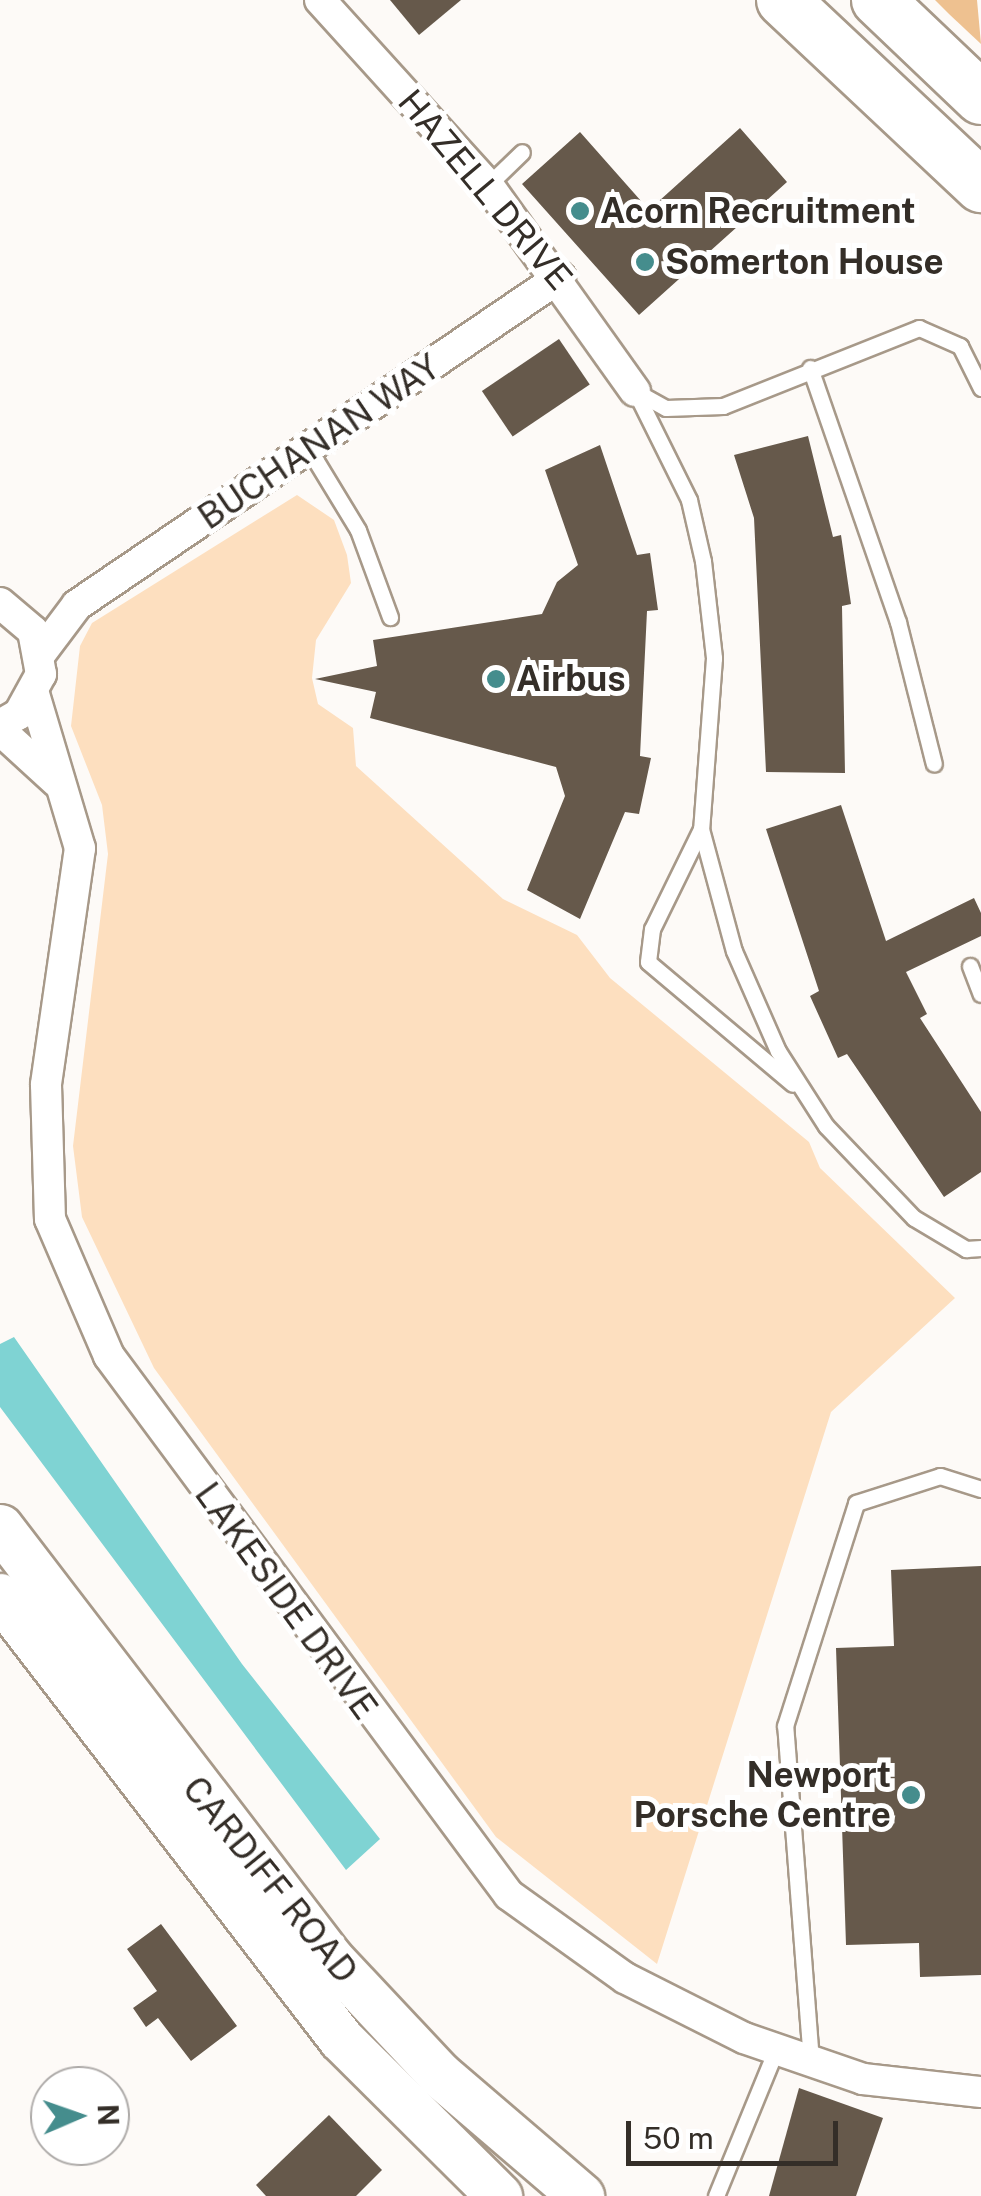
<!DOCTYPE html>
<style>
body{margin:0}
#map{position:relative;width:981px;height:2196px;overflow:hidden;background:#fdfaf7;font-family:"Public Sans",sans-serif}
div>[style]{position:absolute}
.green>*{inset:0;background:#fddfbf}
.forest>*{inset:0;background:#eec190}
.water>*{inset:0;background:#7fd3d3}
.building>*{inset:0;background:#66594b;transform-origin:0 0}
.roads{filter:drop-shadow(2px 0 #a79989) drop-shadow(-2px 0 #a79989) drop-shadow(0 2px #a79989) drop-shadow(0 -2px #a79989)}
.lane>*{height:15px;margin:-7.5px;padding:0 7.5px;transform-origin:7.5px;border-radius:7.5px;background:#fff}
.street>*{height:30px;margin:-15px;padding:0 15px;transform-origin:15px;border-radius:15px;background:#fff}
.primary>*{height:45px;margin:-22.5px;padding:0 22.5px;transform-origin:22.5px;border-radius:22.5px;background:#fff}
.highway>*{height:52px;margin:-26px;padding:0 26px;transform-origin:26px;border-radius:26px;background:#fff}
.dots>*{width:28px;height:28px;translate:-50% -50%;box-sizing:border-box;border:5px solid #fff;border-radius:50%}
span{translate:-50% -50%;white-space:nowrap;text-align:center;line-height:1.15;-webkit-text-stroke:10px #fff;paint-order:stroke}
.street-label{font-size:35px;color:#342e28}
.poi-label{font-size:35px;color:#342e28;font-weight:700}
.left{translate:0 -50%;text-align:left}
.right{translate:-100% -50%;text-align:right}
.north{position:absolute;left:30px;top:2066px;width:100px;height:100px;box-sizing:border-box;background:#fff;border:2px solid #aeaba9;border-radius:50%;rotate:88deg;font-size:28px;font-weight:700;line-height:40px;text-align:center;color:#342e28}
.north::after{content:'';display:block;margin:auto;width:35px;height:45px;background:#458d8d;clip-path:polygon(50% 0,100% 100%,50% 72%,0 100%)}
.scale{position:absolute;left:626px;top:2121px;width:212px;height:45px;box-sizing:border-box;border:5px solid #342e28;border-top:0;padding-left:12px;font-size:30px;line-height:35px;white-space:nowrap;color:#342e28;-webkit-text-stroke:8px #fff;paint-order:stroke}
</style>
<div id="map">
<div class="green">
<div style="clip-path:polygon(297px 495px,334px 520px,347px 555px,351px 583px,316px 640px,312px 678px,318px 704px,353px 728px,356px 766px,503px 899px,577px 935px,610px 978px,809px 1142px,820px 1168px,955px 1298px,831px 1412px,657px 1964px,496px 1837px,154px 1368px,82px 1217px,73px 1146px,108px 854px,102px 805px,71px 726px,80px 646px,92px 623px)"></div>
</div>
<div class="forest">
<div style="clip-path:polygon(935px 0,977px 0,981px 44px,949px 14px)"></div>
</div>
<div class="water">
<div style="clip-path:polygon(14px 1337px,242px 1664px,380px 1839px,346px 1870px,0 1407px,0 1344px)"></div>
</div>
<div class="building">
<div style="clip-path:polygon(390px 0,461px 0,419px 35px)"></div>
<div style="clip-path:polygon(740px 128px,787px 182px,639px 315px,522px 184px,580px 132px,649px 210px)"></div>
<div style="left:559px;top:339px;width:55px;height:93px;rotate:56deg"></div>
<div style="clip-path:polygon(808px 436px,833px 537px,841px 535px,851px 604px,842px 606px,845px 773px,766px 772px,754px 518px,734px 455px)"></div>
<div style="clip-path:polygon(600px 445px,637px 555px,650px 553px,658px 610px,647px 611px,640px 756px,651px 758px,639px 814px,625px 812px,580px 919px,527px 890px,565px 796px,556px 767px,370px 718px,376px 692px,315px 679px,377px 666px,373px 640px,542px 614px,557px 582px,578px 565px,545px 470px)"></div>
<div style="clip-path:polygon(841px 805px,886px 941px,974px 898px,981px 913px,981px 936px,906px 972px,927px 1014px,920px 1018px,981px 1112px,981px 1172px,944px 1197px,847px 1054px,838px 1058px,810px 996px,819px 991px,766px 829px)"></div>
<div style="clip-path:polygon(981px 1566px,981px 1975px,920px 1977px,919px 1943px,846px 1945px,836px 1648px,894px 1646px,891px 1570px)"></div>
<div style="clip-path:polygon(161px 1924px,237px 2026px,191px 2061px,158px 2018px,146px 2027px,133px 2008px,157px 1991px,127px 1949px)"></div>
<div style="clip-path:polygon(799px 2088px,883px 2118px,856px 2196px,769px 2196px)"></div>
<div style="clip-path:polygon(329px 2115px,382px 2170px,356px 2196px,266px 2196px,256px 2185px)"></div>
</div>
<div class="roads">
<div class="lane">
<div style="left:488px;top:185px;width:47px;rotate:-44.1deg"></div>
<div style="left:810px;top:368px;width:269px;rotate:70.9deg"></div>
<div style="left:898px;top:622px;width:146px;rotate:75.8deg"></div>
<div style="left:635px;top:391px;width:122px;rotate:63.6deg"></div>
<div style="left:689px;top:500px;width:63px;rotate:77.1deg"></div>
<div style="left:703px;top:561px;width:98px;rotate:83.5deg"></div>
<div style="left:714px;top:658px;width:171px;rotate:94.3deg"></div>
<div style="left:701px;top:829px;width:126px;rotate:74.9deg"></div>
<div style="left:734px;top:951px;width:109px;rotate:66.3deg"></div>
<div style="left:778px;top:1051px;width:89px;rotate:57.4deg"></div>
<div style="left:826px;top:1126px;width:127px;rotate:46.3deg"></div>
<div style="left:914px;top:1218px;width:61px;rotate:30.8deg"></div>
<div style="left:966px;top:1249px;width:15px;rotate:-4deg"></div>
<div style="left:635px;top:391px;width:35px;rotate:29deg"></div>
<div style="left:666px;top:408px;width:57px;rotate:-2deg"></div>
<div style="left:723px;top:406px;width:211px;rotate:-21.7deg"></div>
<div style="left:919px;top:328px;width:45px;rotate:23.7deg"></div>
<div style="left:960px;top:346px;width:47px;rotate:63.4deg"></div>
<div style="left:310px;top:451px;width:92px;rotate:58.7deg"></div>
<div style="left:358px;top:530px;width:93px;rotate:69.8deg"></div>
<div style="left:701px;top:829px;width:111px;rotate:116.1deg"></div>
<div style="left:652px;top:929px;width:33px;rotate:97deg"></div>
<div style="left:648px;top:962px;width:189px;rotate:40.1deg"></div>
<div style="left:970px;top:966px;width:30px;rotate:69deg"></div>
<div style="left:811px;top:2061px;width:336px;rotate:-94.4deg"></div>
<div style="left:785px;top:1726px;width:234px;rotate:-72.3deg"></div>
<div style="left:856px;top:1503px;width:88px;rotate:-17.8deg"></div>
<div style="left:940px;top:1476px;width:43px;rotate:17.6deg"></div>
<div style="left:716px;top:2196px;width:158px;rotate:-67.7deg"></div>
</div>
<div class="street">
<div style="left:320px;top:0;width:250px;rotate:47.8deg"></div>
<div style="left:488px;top:185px;width:253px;rotate:54.5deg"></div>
<div style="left:0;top:603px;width:43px;rotate:40.3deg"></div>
<div style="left:33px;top:631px;width:44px;rotate:79.5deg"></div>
<div style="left:41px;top:674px;width:46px;rotate:118.8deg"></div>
<div style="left:19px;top:714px;width:22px;rotate:150deg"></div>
<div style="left:41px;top:653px;width:60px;rotate:-53.1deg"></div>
<div style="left:77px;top:605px;width:584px;rotate:-34.18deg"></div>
<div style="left:34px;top:694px;width:161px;rotate:73.4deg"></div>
<div style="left:80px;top:848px;width:239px;rotate:98.2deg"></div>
<div style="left:46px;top:1085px;width:134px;rotate:88.3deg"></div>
<div style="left:50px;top:1219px;width:149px;rotate:66.7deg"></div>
<div style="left:109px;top:1356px;width:671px;rotate:53.42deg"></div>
<div style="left:509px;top:1895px;width:143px;rotate:35.6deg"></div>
<div style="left:625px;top:1978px;width:133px;rotate:26.8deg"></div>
<div style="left:744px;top:2038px;width:126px;rotate:19deg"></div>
<div style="left:863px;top:2079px;width:119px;rotate:6.3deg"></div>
<div style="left:0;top:730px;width:77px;rotate:42.4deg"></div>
</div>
<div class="primary">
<div style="left:0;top:1527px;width:544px;rotate:52.54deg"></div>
<div style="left:331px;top:1959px;width:159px;rotate:46.8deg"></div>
<div style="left:440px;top:2075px;width:186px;rotate:40.6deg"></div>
<div style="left:0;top:1596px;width:559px;rotate:52.41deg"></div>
<div style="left:341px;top:2039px;width:223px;rotate:44.8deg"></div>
</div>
<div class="highway">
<div style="left:783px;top:0;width:272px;rotate:43.2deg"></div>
<div style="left:878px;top:0;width:142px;rotate:43.6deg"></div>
</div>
</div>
<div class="dots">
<div style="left:580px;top:211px;background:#458d8d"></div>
<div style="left:645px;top:262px;background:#458d8d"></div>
<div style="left:496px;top:679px;background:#458d8d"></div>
<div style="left:911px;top:1795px;background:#458d8d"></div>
</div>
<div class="street-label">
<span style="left:485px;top:190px;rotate:50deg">HAZELL DRIVE</span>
<span style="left:319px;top:442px;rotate:-34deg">BUCHANAN WAY</span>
<span style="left:286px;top:1601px;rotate:54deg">LAKESIDE DRIVE</span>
<span style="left:270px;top:1880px;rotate:51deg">CARDIFF ROAD</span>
</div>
<div class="poi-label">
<span class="left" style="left:600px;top:211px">Acorn Recruitment</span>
<span class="left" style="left:665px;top:262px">Somerton House</span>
<span class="left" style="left:516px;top:679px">Airbus</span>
<span class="right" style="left:891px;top:1795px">Newport<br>Porsche Centre</span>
</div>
<div class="north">N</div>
<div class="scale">50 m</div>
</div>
